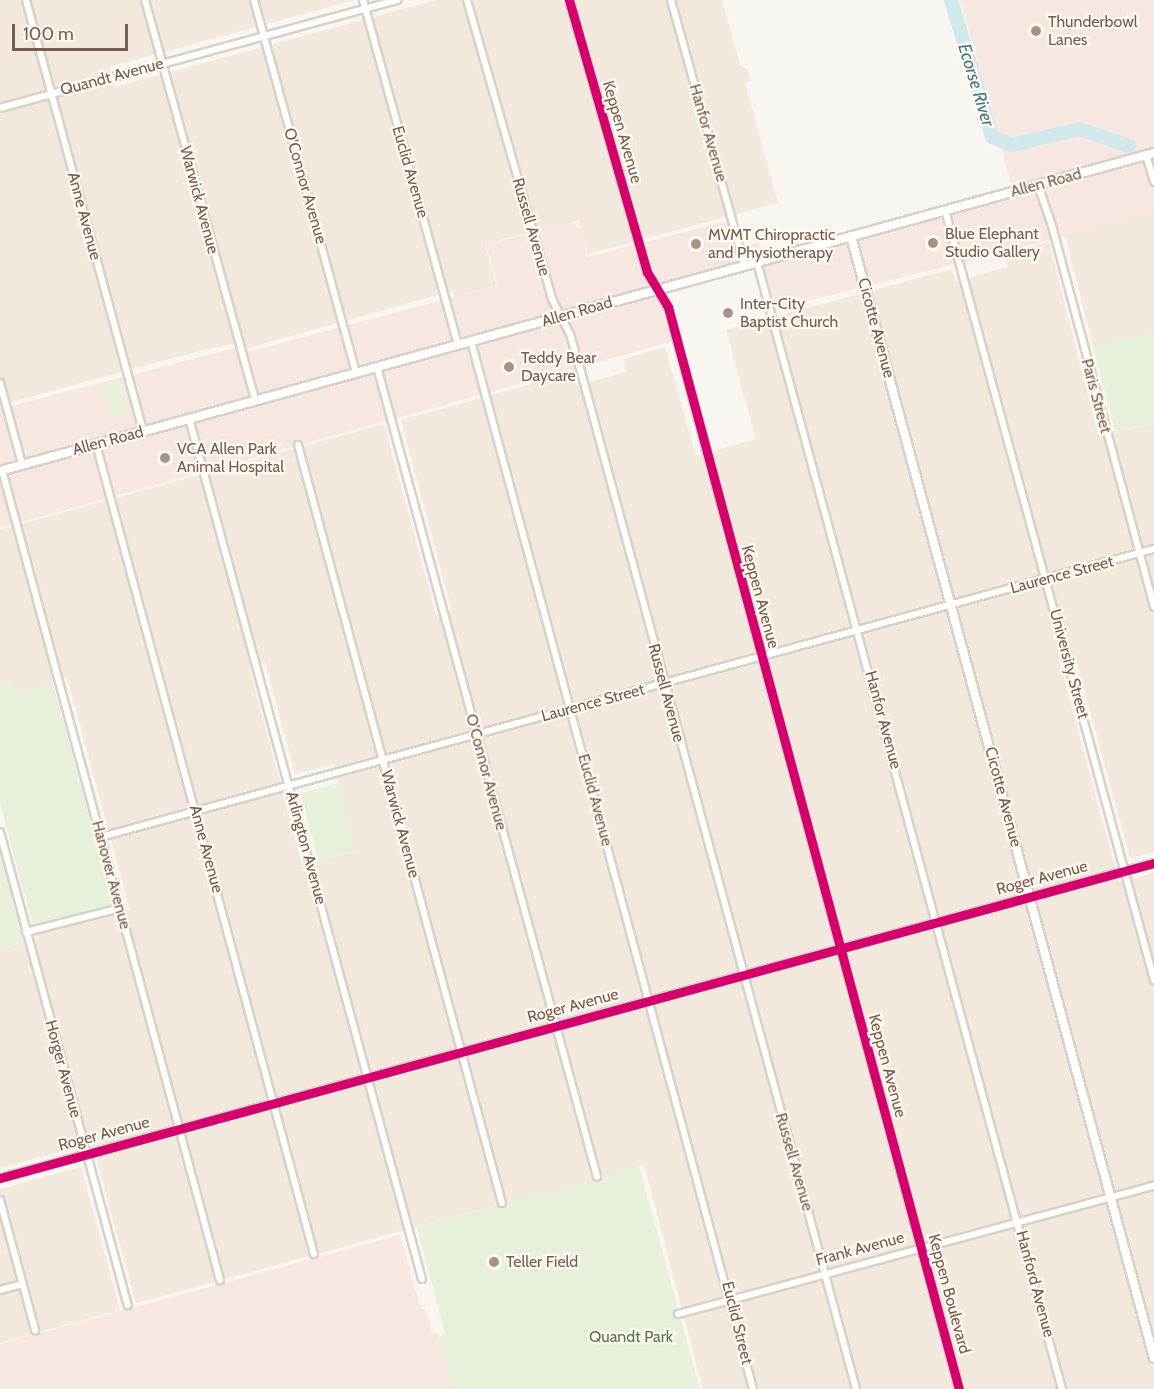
<!DOCTYPE html>
<style>
body{margin:0}
#map{position:relative;width:1154px;height:1389px;overflow:hidden;background:#f9f5f0;font-family:Cabin,sans-serif}
div>[style]{position:absolute}
.residential>*{inset:0;background:#f2e8de}
.commercial>*{inset:0;background:#f6e8e1}
.green>*{inset:0;background:#e7f0db;transform-origin:0 0}
.river>*{height:14px;margin:-7px;padding:0 7px;transform-origin:7px;border-radius:7px;background:#d0e8ea}
.roads{filter:drop-shadow(2px 0 #d7d1cb) drop-shadow(-2px 0 #d7d1cb) drop-shadow(0 2px #d7d1cb) drop-shadow(0 -2px #d7d1cb)}
.minor>*{height:6px;margin:-3px;padding:0 3px;transform-origin:3px;border-radius:3px;background:#fefefd}
.tertiary>*{height:8px;margin:-4px;padding:0 4px;transform-origin:4px;border-radius:4px;background:#fefefd}
.secondary>*{height:8px;margin:-4px;padding:0 4px;transform-origin:4px;border-radius:4px;background:#fefefd}
.cycleway>*{height:9px;margin:-4.5px;padding:0 4.5px;transform-origin:4.5px;border-radius:4.5px;background:#d6006c}
.dots>*{width:16px;height:16px;translate:-50% -50%;box-sizing:border-box;border:3px solid #fffaf3;border-radius:50%}
span{translate:-50% -50%;white-space:nowrap;text-align:center;line-height:1.15;-webkit-text-stroke:4.5px #fffaf3;paint-order:stroke}
.poi-label{font-size:16px;color:#7a5c4d}
.left{translate:0 -50%;text-align:left}
.street-label{font-size:16px;color:#7a5c4d}
.park-label{font-size:16px;color:#537a41}
.water-label{font-size:18px;color:#437c86;font-style:italic}
.scale{position:absolute;left:12px;top:24px;width:116px;height:27px;box-sizing:border-box;border:3px solid #7a5c4d;border-top:0;padding-left:8px;font-size:18px;line-height:21px;white-space:nowrap;color:#7a5c4d;-webkit-text-stroke:4px #fffaf3;paint-order:stroke}
</style>
<div id="map">
<div class="residential">
<div style="clip-path:polygon(0 0,355px 0,109px 67px,115px 87px,436px 0,722px 0,740px 65px,748px 70px,751px 81px,745px 83px,778px 203px,588px 254px,579px 220px,485px 244px,496px 285px,454px 297px,452px 291px,248px 348px,231px 344px,188px 354px,0 405px)"></div>
<div style="clip-path:polygon(1154px 212px,1154px 330px,1093px 346px,1065px 236px)"></div>
<div style="clip-path:polygon(evenodd,1049px 242px,1098px 435px,1154px 424px,1154px 852px,1130px 858px,1075px 656px,1059px 660px,1119px 882px,1154px 873px,1154px 1389px,703px 1389px,644px 1165px,136px 1303px,92px 1143px,0 1168px,0 949px,37px 939px,36px 934px,130px 910px,67px 677px,16px 692px,11px 682px,0 685px,0 530px,384px 424px,436px 615px,452px 611px,401px 420px,572px 373px,576px 386px,626px 372px,624px 359px,665px 347px,696px 456px,756px 439px,726px 330px,952px 269px,956px 281px,1008px 267px,1005px 253px,1049px 242px,265px 662px,295px 774px,334px 764px,357px 851px,302px 865px,249px 667px,265px 662px)"></div>
<div style="clip-path:polygon(81px 1167px,120px 1310px,0 1343px,0 1189px)"></div>
</div>
<div class="commercial">
<div style="clip-path:polygon(960px 0,1154px 0,1154px 214px,771px 310px,758px 262px,657px 290px,668px 307px,677px 340px,0 528px,0 409px,235px 348px,252px 351px,498px 285px,486px 245px,573px 221px,575px 226px,582px 228px,587px 257px,732px 220px,740px 247px,758px 242px,763px 260px,1013px 191px)"></div>
<div style="clip-path:polygon(400px 1235px,421px 1309px,425px 1309px,433px 1334px,438px 1333px,453px 1389px,0 1389px,0 1344px)"></div>
</div>
<div class="green">
<div style="clip-path:polygon(1154px 330px,1154px 424px,1115px 431px,1093px 346px)"></div>
<div style="left:119px;top:379px;width:36px;height:17px;rotate:74deg"></div>
<div style="clip-path:polygon(52px 681px,113px 904px,33px 926px,0 803px,0 685px,11px 682px,16px 692px)"></div>
<div style="left:339px;top:783px;width:70px;height:40px;rotate:75deg"></div>
<div style="clip-path:polygon(0 851px,24px 942px,0 949px)"></div>
<div style="clip-path:polygon(639px 1166px,700px 1389px,453px 1389px,439px 1337px,445px 1334px,417px 1227px)"></div>
</div>
<div class="river">
<div style="left:951px;top:0;width:143px;rotate:73.3deg"></div>
<div style="left:992px;top:137px;width:22px;rotate:22deg"></div>
<div style="left:1012px;top:145px;width:70px;rotate:-13.2deg"></div>
<div style="left:1080px;top:129px;width:52px;rotate:19.1deg"></div>
</div>
<div class="roads">
<div class="minor">
<div style="left:26px;top:0;width:447px;rotate:74.8deg"></div>
<div style="left:145px;top:0;width:415px;rotate:74.6deg"></div>
<div style="left:254px;top:0;width:386px;rotate:74.7deg"></div>
<div style="left:363px;top:0;width:358px;rotate:74.6deg"></div>
<div style="left:467px;top:0;width:311px;rotate:74.1deg"></div>
<div style="left:552px;top:299px;width:39px;rotate:63deg"></div>
<div style="left:570px;top:334px;width:35px;rotate:74deg"></div>
<div style="left:580px;top:368px;width:1058px;rotate:74.87deg"></div>
<div style="left:569px;top:0;width:283px;rotate:74deg"></div>
<div style="left:647px;top:272px;width:41px;rotate:59deg"></div>
<div style="left:668px;top:307px;width:1120px;rotate:74.95deg"></div>
<div style="left:671px;top:0;width:276px;rotate:74.5deg"></div>
<div style="left:0;top:108px;width:412px;rotate:-15.2deg"></div>
<div style="left:1146px;top:155px;width:28px;rotate:73deg"></div>
<div style="left:1038px;top:185px;width:43px;rotate:71.1deg"></div>
<div style="left:1052px;top:226px;width:394px;rotate:75deg"></div>
<div style="left:945px;top:210px;width:798px;rotate:74.81deg"></div>
<div style="left:757px;top:262px;width:1168px;rotate:74.86deg"></div>
<div style="left:471px;top:341px;width:1085px;rotate:74.94deg"></div>
<div style="left:377px;top:367px;width:839px;rotate:74.8deg"></div>
<div style="left:0;top:383px;width:84px;rotate:74.8deg"></div>
<div style="left:189px;top:418px;width:892px;rotate:74.86deg"></div>
<div style="left:96px;top:444px;width:839px;rotate:74.94deg"></div>
<div style="left:298px;top:445px;width:785px;rotate:74.94deg"></div>
<div style="left:2px;top:470px;width:839px;rotate:74.94deg"></div>
<div style="left:0;top:832px;width:490px;rotate:74.9deg"></div>
<div style="left:101px;top:837px;width:1092px;rotate:-15.3deg"></div>
<div style="left:26px;top:932px;width:97px;rotate:-14.3deg"></div>
<div style="left:0;top:1178px;width:1196px;rotate:-15.27deg"></div>
<div style="left:0;top:1200px;width:135px;rotate:74.9deg"></div>
<div style="left:0;top:1290px;width:24px;rotate:-15deg"></div>
<div style="left:678px;top:1314px;width:493px;rotate:-15.1deg"></div>
</div>
<div class="tertiary">
<div style="left:851px;top:236px;width:1162px;rotate:74.89deg"></div>
</div>
<div class="secondary">
<div style="left:0;top:471px;width:1197px;rotate:-15.41deg"></div>
</div>
</div>
<div class="cycleway">
<div style="left:569px;top:0;width:283px;rotate:74deg"></div>
<div style="left:647px;top:272px;width:41px;rotate:59deg"></div>
<div style="left:668px;top:307px;width:1120px;rotate:74.95deg"></div>
<div style="left:0;top:1178px;width:1196px;rotate:-15.27deg"></div>
</div>
<div class="dots">
<div style="left:1036px;top:31px;background:#a69286"></div>
<div style="left:933px;top:243px;background:#a69286"></div>
<div style="left:696px;top:244px;background:#a69286"></div>
<div style="left:728px;top:313px;background:#a69286"></div>
<div style="left:509px;top:367px;background:#a69286"></div>
<div style="left:165px;top:458px;background:#a69286"></div>
<div style="left:494px;top:1262px;background:#a69286"></div>
</div>
<div class="poi-label">
<span class="left" style="left:1048px;top:31px">Thunderbowl<br>Lanes</span>
<span class="left" style="left:945px;top:243px">Blue Elephant<br>Studio Gallery</span>
<span class="left" style="left:708px;top:244px">MVMT Chiropractic<br>and Physiotherapy</span>
<span class="left" style="left:740px;top:313px">Inter-City<br>Baptist Church</span>
<span class="left" style="left:521px;top:367px">Teddy Bear<br>Daycare</span>
<span class="left" style="left:177px;top:458px">VCA Allen Park<br>Animal Hospital</span>
<span class="left" style="left:506px;top:1262px">Teller Field</span>
</div>
<div class="street-label">
<span style="left:112px;top:77px;rotate:-15deg">Quandt Avenue</span>
<span style="left:622px;top:132px;rotate:74deg">Keppen Avenue</span>
<span style="left:708px;top:133px;rotate:74deg">Hanfor Avenue</span>
<span style="left:410px;top:172px;rotate:74deg">Euclid Avenue</span>
<span style="left:1046px;top:183px;rotate:-15deg">Allen Road</span>
<span style="left:305px;top:186px;rotate:74deg">O'Connor Avenue</span>
<span style="left:199px;top:200px;rotate:75deg">Warwick Avenue</span>
<span style="left:84px;top:216px;rotate:75deg">Anne Avenue</span>
<span style="left:531px;top:227px;rotate:74deg">Russell Avenue</span>
<span style="left:577px;top:312px;rotate:-16deg">Allen Road</span>
<span style="left:876px;top:328px;rotate:75deg">Cicotte Avenue</span>
<span style="left:1096px;top:396px;rotate:75deg">Paris Street</span>
<span style="left:108px;top:441px;rotate:-15deg">Allen Road</span>
<span style="left:1062px;top:575px;rotate:-15deg">Laurence Street</span>
<span style="left:760px;top:597px;rotate:75deg">Keppen Avenue</span>
<span style="left:1069px;top:664px;rotate:75deg">University Street</span>
<span style="left:666px;top:693px;rotate:75deg">Russell Avenue</span>
<span style="left:593px;top:703px;rotate:-15deg">Laurence Street</span>
<span style="left:883px;top:720px;rotate:75deg">Hanfor Avenue</span>
<span style="left:486px;top:772px;rotate:75deg">O'Connor Avenue</span>
<span style="left:1003px;top:797px;rotate:75deg">Cicotte Avenue</span>
<span style="left:595px;top:800px;rotate:75deg">Euclid Avenue</span>
<span style="left:400px;top:824px;rotate:75deg">Warwick Avenue</span>
<span style="left:306px;top:848px;rotate:75deg">Arlington Avenue</span>
<span style="left:206px;top:849px;rotate:75deg">Anne Avenue</span>
<span style="left:111px;top:875px;rotate:75deg">Hanover Avenue</span>
<span style="left:1042px;top:878px;rotate:-15deg">Roger Avenue</span>
<span style="left:573px;top:1006px;rotate:-15deg">Roger Avenue</span>
<span style="left:887px;top:1066px;rotate:75deg">Keppen Avenue</span>
<span style="left:63px;top:1069px;rotate:75deg">Horger Avenue</span>
<span style="left:104px;top:1134px;rotate:-15deg">Roger Avenue</span>
<span style="left:794px;top:1162px;rotate:74deg">Russell Avenue</span>
<span style="left:860px;top:1249px;rotate:-15deg">Frank Avenue</span>
<span style="left:1035px;top:1284px;rotate:75deg">Hanford Avenue</span>
<span style="left:949px;top:1294px;rotate:75deg">Keppen Boulevard</span>
<span style="left:737px;top:1323px;rotate:76deg">Euclid Street</span>
</div>
<div class="park-label">
<span style="left:631px;top:1337px">Quandt Park</span>
</div>
<div class="water-label">
<span style="left:976px;top:85px;rotate:73deg">Ecorse River</span>
</div>
<div class="scale">100 m</div>
</div>
